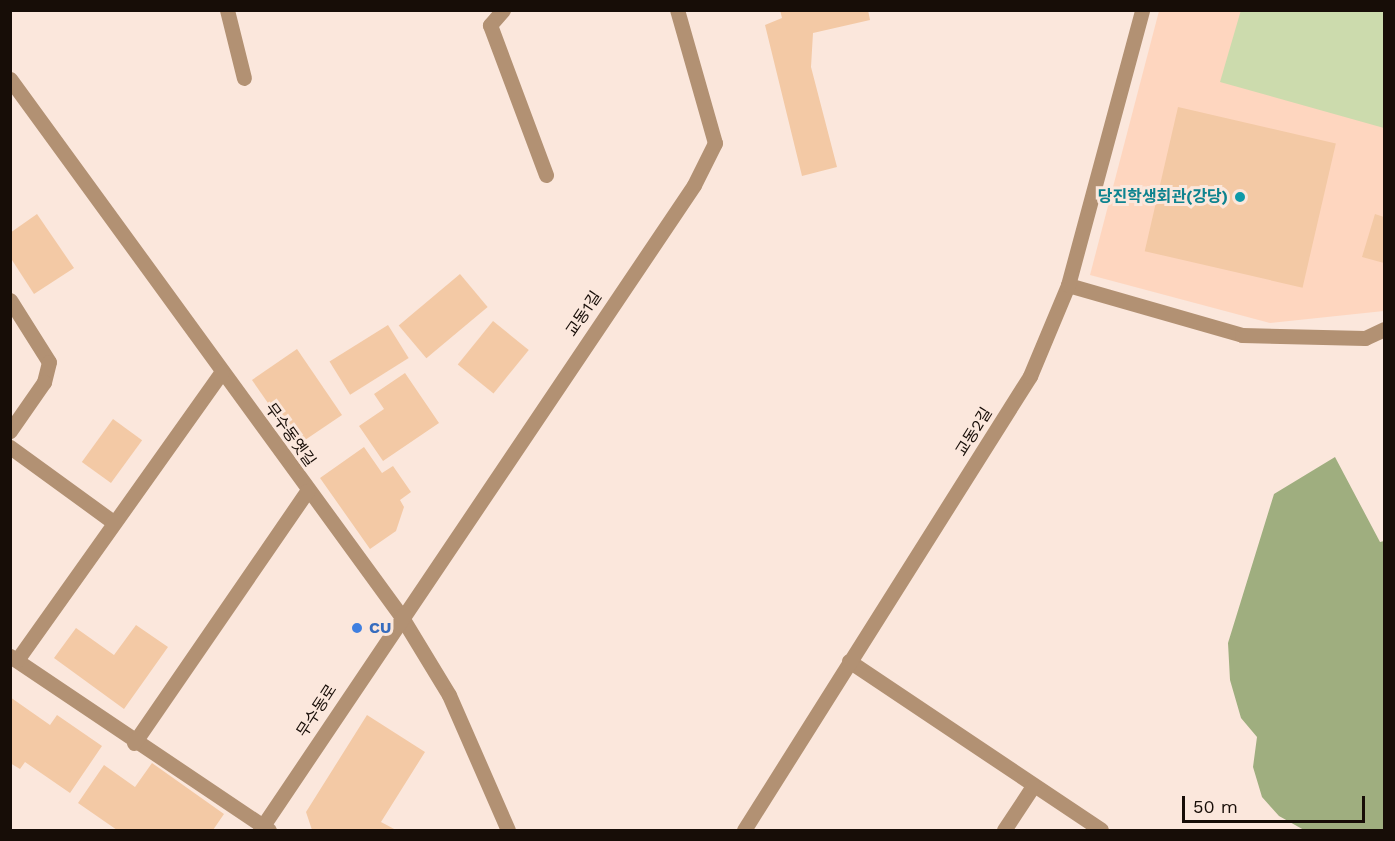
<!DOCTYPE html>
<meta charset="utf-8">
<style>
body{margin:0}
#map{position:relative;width:1395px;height:841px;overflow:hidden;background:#fbe7dc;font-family:"Work Sans","Noto Sans KR",sans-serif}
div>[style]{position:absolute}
.built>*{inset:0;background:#fed6bf}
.green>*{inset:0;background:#ccdbad}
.forest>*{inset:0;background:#9fae7f}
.building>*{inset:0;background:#f3c9a5;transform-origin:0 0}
.minor>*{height:15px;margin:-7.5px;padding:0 7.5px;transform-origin:7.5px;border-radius:7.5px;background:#b29173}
.dots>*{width:16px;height:16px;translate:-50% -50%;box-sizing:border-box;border:3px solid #fbe7dc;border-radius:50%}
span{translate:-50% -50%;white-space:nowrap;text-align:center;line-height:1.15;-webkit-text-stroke:6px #fbe7dc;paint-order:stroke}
.culture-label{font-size:16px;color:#0d838f;font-weight:700}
.right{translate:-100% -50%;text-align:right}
.street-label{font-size:16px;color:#170d07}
.shop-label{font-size:16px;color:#366cbe;font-weight:700}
.left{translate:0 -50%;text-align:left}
.frame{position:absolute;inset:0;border:12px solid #170d07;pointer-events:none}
.scale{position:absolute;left:1182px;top:796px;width:183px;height:27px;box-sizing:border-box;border:3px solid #170d07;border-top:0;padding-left:8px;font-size:18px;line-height:21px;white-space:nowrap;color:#170d07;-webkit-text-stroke:4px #fbe7dc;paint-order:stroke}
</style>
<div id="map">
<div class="built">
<div style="clip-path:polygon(1159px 11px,1384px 11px,1384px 311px,1270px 323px,1090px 275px)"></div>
</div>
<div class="green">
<div style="clip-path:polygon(1241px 10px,1384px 11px,1384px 128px,1220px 82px)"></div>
</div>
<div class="forest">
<div style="clip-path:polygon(1335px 457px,1380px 542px,1384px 541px,1384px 830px,1304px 830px,1279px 816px,1262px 797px,1253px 767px,1257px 737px,1241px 718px,1230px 680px,1228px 643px,1274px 494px)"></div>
</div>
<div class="building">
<div style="clip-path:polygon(780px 10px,868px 10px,870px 20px,813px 33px,811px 67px,837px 167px,802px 176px,765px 25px,782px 18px)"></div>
<div style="left:1178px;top:107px;width:162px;height:148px;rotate:13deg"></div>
<div style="clip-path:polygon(37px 214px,74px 268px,34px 294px,10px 257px,10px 233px)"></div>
<div style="clip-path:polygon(1375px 214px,1384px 217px,1384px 263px,1362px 257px)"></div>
<div style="left:460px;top:274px;width:43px;height:80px;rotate:50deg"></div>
<div style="left:493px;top:321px;width:46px;height:56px;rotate:39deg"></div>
<div style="left:388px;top:325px;width:39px;height:69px;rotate:58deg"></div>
<div style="clip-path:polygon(297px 349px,342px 415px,305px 440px,293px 439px,252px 380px)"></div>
<div style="clip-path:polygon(405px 373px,439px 423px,383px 461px,359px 426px,384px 409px,374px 394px)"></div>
<div style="left:113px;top:419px;width:36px;height:53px;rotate:36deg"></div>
<div style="clip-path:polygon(364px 447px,382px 473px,393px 466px,411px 492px,400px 500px,404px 507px,396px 531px,370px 549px,320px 478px)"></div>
<div style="clip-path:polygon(136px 625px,168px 647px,124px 709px,54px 658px,76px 628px,114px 655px)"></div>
<div style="clip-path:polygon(10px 697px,50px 725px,57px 715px,102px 746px,70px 793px,25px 762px,20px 769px,10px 763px)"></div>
<div style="clip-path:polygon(367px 715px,425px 752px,381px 822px,396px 830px,312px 830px,306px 812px)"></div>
<div style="clip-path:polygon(152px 763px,224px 814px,213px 830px,117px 830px,78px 803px,104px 765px,135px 787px)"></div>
</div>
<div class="minor">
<div style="left:227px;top:10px;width:70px;rotate:76deg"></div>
<div style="left:503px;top:10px;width:20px;rotate:131deg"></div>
<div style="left:490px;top:25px;width:160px;rotate:69.5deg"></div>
<div style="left:10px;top:79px;width:664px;rotate:53.94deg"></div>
<div style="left:401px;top:616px;width:92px;rotate:58.7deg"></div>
<div style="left:449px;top:695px;width:147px;rotate:66.4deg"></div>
<div style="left:1068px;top:285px;width:181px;rotate:16deg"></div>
<div style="left:1242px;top:335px;width:123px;rotate:1.4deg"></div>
<div style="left:1365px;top:338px;width:21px;rotate:-25deg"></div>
<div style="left:10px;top:300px;width:73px;rotate:57.8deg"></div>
<div style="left:49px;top:362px;width:21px;rotate:104deg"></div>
<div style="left:44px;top:382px;width:60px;rotate:124.8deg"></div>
<div style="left:10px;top:447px;width:126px;rotate:36deg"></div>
<div style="left:10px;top:656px;width:312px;rotate:33.9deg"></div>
<div style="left:17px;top:660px;width:354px;rotate:-54.6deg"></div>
<div style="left:849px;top:661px;width:303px;rotate:33.8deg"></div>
<div style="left:134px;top:743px;width:306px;rotate:-55.5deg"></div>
<div style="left:260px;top:830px;width:777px;rotate:-56.06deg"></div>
<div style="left:694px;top:185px;width:47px;rotate:-63.4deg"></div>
<div style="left:715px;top:143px;width:138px;rotate:-105.9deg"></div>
<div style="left:744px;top:830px;width:537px;rotate:-57.79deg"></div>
<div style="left:1030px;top:376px;width:99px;rotate:-67.3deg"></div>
<div style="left:1068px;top:285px;width:285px;rotate:-74.9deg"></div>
<div style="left:1004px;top:830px;width:53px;rotate:-56.6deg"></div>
</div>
<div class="dots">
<div style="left:1240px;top:197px;background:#0f9aa8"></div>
<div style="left:357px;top:628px;background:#3f7fe0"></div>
</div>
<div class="culture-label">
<span class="right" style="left:1228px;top:197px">당진학생회관(강당)</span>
</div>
<div class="street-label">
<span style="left:584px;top:314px;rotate:-56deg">교동1길</span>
<span style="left:974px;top:432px;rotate:-58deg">교동2길</span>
<span style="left:290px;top:435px;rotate:54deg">무수동옛길</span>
<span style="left:317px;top:711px;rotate:-57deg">무수동로</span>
</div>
<div class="shop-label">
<span class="left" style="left:369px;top:628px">CU</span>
</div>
<div class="frame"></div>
<div class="scale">50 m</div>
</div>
